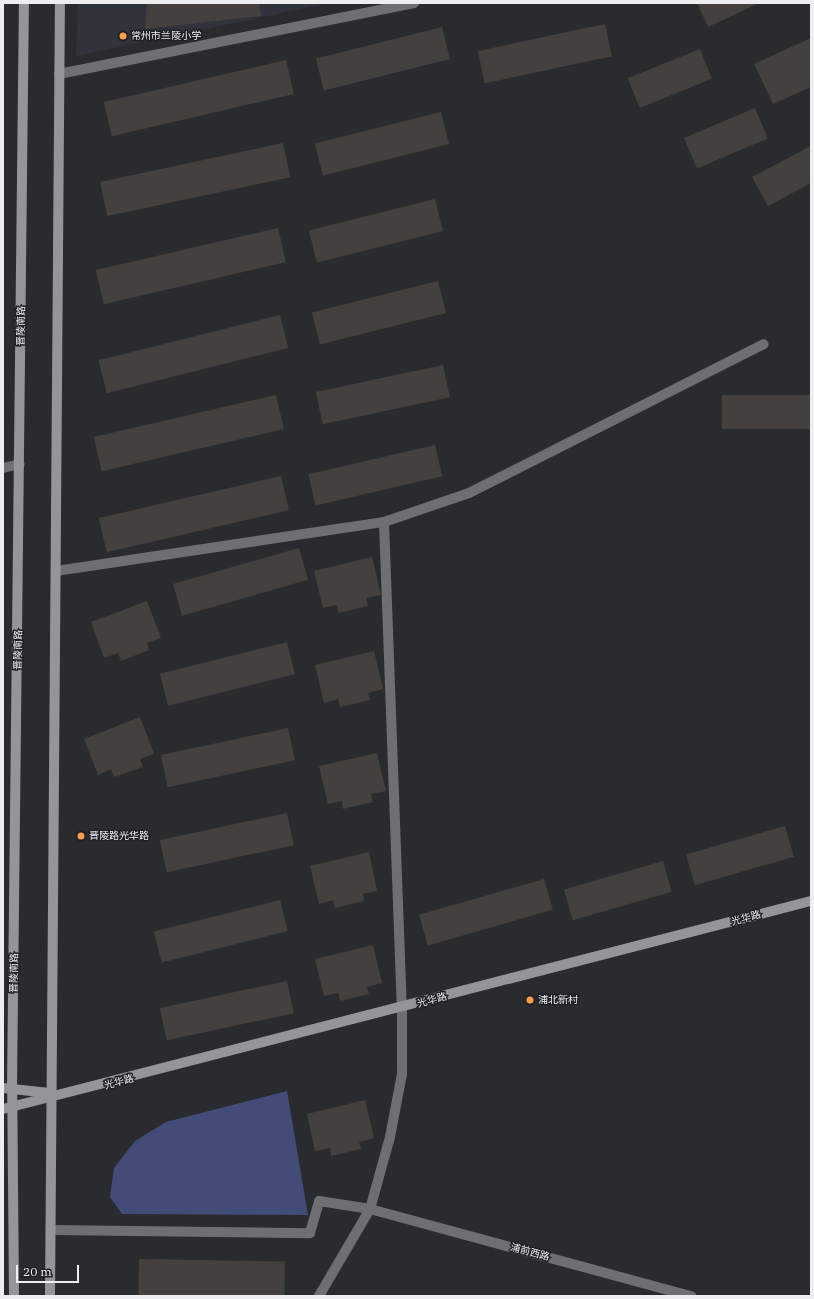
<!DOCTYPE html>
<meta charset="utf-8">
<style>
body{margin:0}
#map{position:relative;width:814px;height:1299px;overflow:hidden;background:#2a2b2f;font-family:"IBM Plex Serif","Noto Sans SC",serif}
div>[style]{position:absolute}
.built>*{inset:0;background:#30333c}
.green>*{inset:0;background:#434c79}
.building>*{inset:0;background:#44403e;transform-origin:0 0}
.lane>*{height:10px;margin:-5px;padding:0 5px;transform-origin:5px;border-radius:5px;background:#6e6f70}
.street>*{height:10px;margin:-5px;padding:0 5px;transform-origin:5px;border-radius:5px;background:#6e6f70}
.secondary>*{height:10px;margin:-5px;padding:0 5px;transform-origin:5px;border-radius:5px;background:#949597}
.dots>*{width:11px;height:11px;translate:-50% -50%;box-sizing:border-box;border:2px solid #212225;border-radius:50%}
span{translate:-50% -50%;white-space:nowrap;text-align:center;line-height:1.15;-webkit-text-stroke:3px #212225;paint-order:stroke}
.poi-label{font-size:10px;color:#eeeef0}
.left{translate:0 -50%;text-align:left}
.street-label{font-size:10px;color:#eeeef0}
.frame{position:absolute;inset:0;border:4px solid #eeeef0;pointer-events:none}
.scale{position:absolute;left:16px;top:1265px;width:63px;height:18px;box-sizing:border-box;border:2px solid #eeeef0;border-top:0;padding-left:5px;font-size:12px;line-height:14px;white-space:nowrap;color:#eeeef0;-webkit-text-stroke:3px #212225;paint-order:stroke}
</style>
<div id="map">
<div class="built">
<div style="clip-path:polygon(78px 3px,330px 3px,76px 56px)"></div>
</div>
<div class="green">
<div style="clip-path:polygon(287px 1091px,308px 1215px,122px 1214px,110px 1197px,114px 1168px,135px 1141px,166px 1122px)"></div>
</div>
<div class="building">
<div style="clip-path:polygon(147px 3px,259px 3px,261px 16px,145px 29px)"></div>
<div style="clip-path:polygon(697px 3px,759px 3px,708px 27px)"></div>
<div style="left:605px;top:24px;width:33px;height:130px;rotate:78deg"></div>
<div style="left:442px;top:27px;width:33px;height:130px;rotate:76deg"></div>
<div style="clip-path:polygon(811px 38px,811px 87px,773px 104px,754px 64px)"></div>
<div style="left:700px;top:49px;width:32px;height:78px;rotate:68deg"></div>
<div style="left:286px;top:60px;width:35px;height:187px;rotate:77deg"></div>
<div style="left:755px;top:108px;width:33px;height:77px;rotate:67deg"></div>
<div style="left:441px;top:112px;width:33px;height:130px;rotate:76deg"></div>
<div style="left:283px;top:143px;width:35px;height:187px;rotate:78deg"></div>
<div style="clip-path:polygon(811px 146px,811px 183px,768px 206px,752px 177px)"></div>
<div style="left:435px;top:199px;width:33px;height:130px;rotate:76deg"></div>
<div style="left:278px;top:228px;width:35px;height:187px;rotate:77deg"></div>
<div style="left:438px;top:281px;width:33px;height:130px;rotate:76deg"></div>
<div style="left:280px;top:315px;width:34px;height:187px;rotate:76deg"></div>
<div style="left:443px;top:365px;width:33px;height:130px;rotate:78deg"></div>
<div style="left:276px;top:395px;width:35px;height:187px;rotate:77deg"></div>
<div style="left:811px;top:395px;width:34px;height:89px;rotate:90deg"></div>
<div style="left:435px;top:445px;width:32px;height:130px;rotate:77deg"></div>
<div style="left:281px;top:476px;width:35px;height:187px;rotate:77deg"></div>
<div style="left:299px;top:548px;width:33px;height:131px;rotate:74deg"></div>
<div style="clip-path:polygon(372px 557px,381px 595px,366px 598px,368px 606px,338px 613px,337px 605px,323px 608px,314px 571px)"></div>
<div style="clip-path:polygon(147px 601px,161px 638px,147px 643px,149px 650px,121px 661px,118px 653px,104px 658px,91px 622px)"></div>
<div style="left:287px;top:642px;width:33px;height:131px;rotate:76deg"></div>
<div style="clip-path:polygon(374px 651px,383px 689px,368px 693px,370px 700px,340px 707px,338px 699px,324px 703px,315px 665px)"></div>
<div style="clip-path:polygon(140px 717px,154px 754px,140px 759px,143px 767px,114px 777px,111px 769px,98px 775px,84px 739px)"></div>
<div style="left:288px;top:728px;width:33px;height:130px;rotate:78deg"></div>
<div style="clip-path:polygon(377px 753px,386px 791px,371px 794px,373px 802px,343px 809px,342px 801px,328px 804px,319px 766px)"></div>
<div style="left:287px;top:813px;width:33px;height:130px;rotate:78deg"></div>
<div style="left:785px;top:826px;width:32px;height:103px;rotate:74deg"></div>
<div style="clip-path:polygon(369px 852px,377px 891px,363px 894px,364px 901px,335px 908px,333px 900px,319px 904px,310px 866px)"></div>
<div style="left:663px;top:861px;width:32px;height:103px;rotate:74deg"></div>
<div style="left:544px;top:879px;width:32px;height:130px;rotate:74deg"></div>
<div style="left:280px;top:900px;width:32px;height:130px;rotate:76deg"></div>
<div style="clip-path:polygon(373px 945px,382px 983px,367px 987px,369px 994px,340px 1001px,338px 993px,324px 996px,315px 959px)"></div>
<div style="left:287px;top:981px;width:33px;height:130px;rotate:78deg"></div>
<div style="clip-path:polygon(365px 1100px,374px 1138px,359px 1142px,361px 1149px,331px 1156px,330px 1148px,315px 1151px,307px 1114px)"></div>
<div style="left:139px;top:1259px;width:146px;height:37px;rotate:1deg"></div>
</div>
<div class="lane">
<div style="left:384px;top:522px;width:486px;rotate:87.9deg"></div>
<div style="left:56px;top:571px;width:332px;rotate:-8.5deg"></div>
<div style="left:384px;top:522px;width:90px;rotate:-18.8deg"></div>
<div style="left:469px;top:493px;width:330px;rotate:-26.8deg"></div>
<div style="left:51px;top:1230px;width:259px;rotate:0.7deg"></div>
<div style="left:310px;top:1233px;width:33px;rotate:-74deg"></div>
<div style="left:319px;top:1201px;width:52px;rotate:8.9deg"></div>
<div style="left:370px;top:1209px;width:101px;rotate:120.4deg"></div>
</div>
<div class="street">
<div style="left:59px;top:74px;width:362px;rotate:-11.3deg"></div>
<div style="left:3px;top:468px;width:17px;rotate:-13deg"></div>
<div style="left:402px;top:1008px;width:66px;rotate:90deg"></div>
<div style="left:402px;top:1074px;width:64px;rotate:100.8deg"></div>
<div style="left:390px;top:1137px;width:75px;rotate:105.5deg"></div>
<div style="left:370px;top:1209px;width:333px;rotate:15.2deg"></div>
</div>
<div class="secondary">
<div style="left:3px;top:1088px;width:47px;rotate:6.1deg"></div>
<div style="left:3px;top:1109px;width:834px;rotate:-14.44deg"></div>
<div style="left:14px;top:1296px;width:209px;rotate:-90.5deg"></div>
<div style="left:12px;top:1087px;width:1084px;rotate:-89.37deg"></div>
<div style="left:50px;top:1296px;width:1293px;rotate:-89.56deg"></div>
</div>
<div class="dots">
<div style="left:123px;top:36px;background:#fb9e50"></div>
<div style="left:81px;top:836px;background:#fb9e50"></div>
<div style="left:530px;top:1000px;background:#fb9e50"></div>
</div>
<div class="poi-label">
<span class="left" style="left:131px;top:36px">常州市兰陵小学</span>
<span class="left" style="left:89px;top:836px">晋陵路光华路</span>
<span class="left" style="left:538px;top:1000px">浦北新村</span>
</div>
<div class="street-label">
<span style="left:21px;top:326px;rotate:-89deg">晋陵南路</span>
<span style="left:18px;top:650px;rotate:-89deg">晋陵南路</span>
<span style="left:746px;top:918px;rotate:-15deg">光华路</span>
<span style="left:14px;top:973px;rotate:-89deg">晋陵南路</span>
<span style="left:432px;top:1000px;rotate:-15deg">光华路</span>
<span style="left:119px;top:1082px;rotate:-15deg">光华路</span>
<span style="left:530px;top:1252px;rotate:15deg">浦前西路</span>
</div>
<div class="frame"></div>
<div class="scale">20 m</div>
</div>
